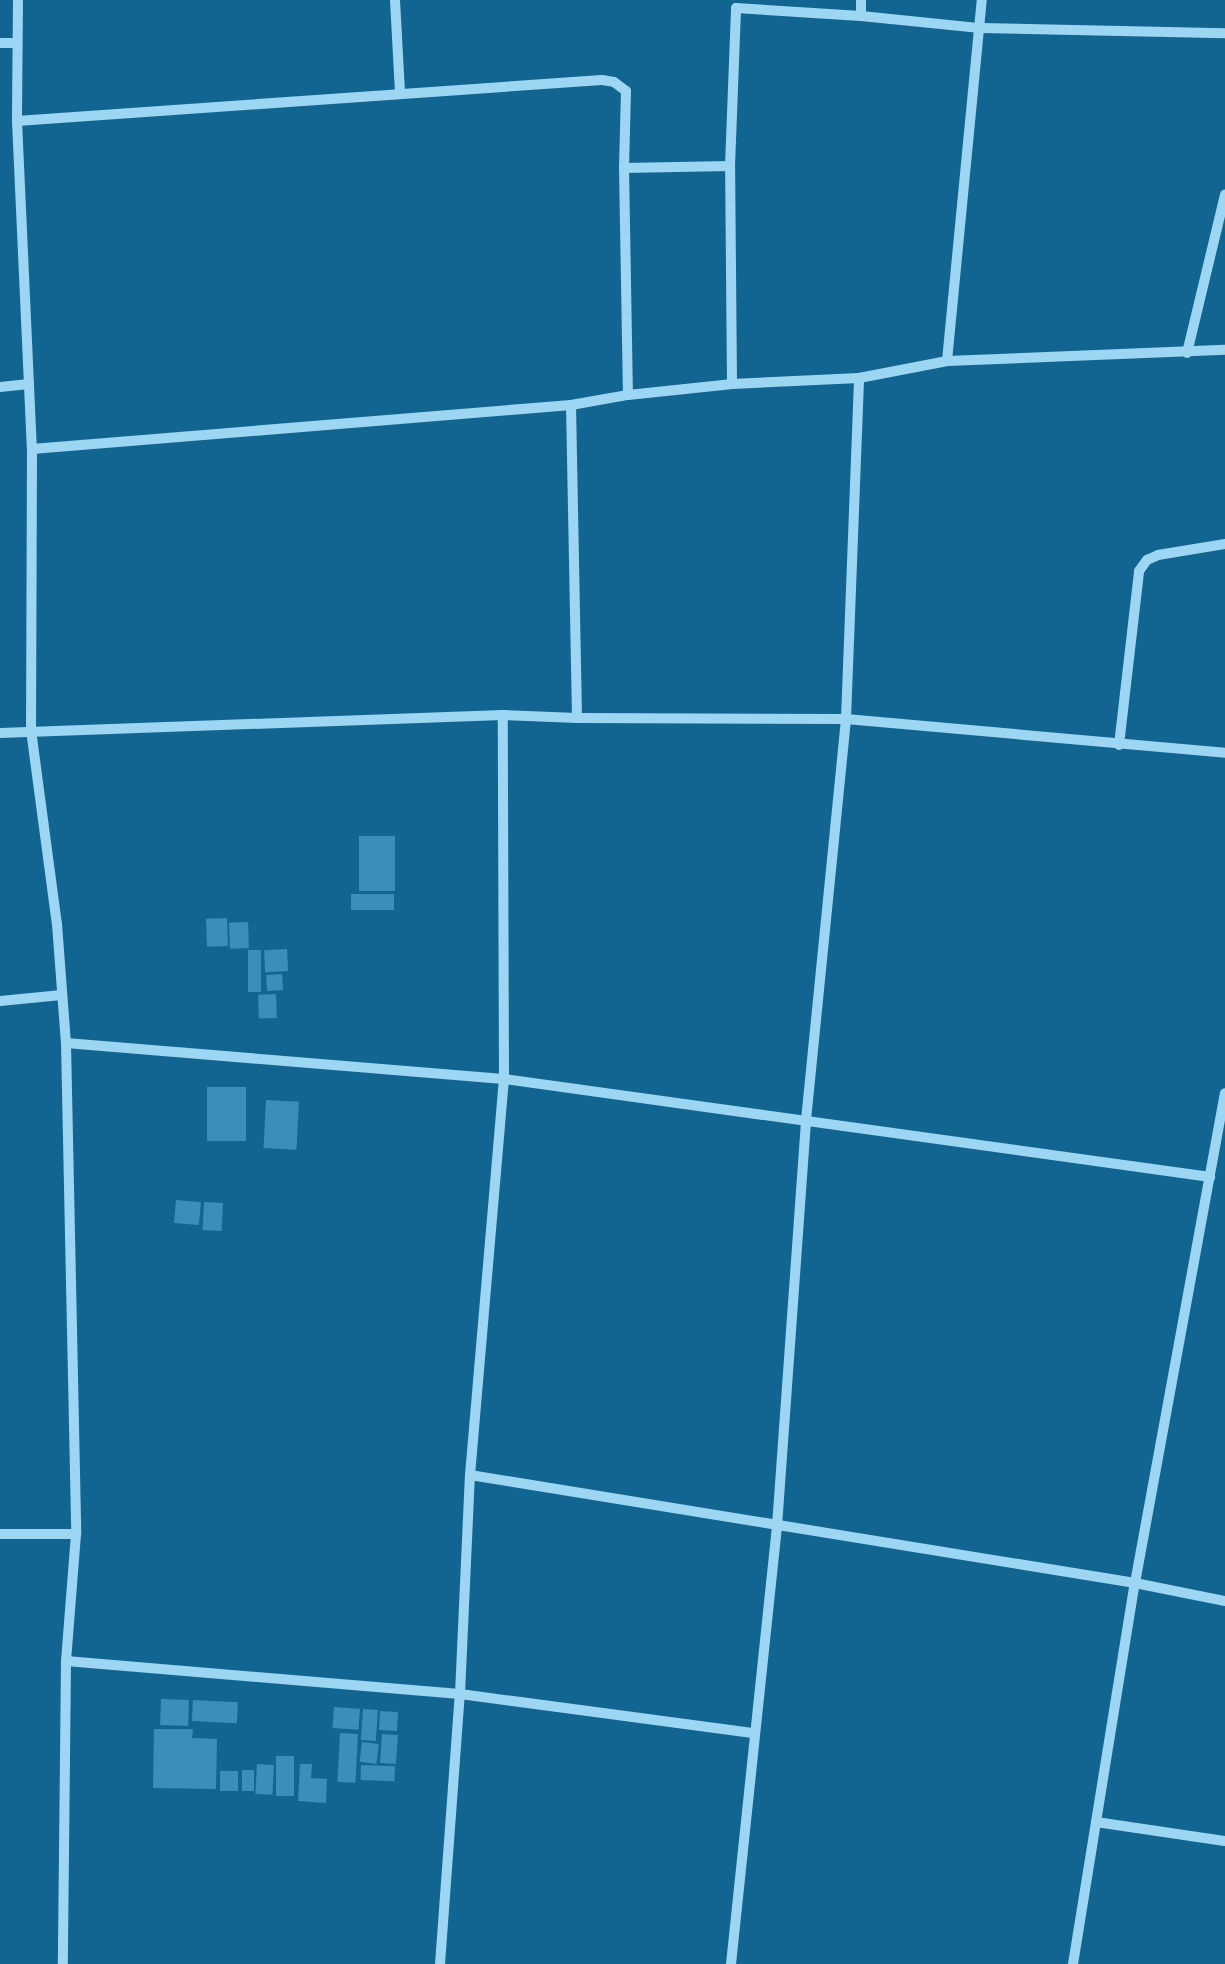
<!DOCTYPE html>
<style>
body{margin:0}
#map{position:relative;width:1225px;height:1964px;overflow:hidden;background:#126590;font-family:"IBM Plex Sans",sans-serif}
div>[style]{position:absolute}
.building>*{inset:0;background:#3a8eb9;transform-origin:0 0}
.minor>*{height:10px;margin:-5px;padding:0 5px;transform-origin:5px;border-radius:5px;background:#9dd6f2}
span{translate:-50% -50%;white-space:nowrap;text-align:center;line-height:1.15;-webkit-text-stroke:4.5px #126590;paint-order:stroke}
</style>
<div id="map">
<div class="building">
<div style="left:359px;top:836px;width:36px;height:55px"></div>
<div style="left:394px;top:894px;width:16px;height:43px;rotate:90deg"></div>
<div style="left:227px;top:918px;width:28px;height:21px;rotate:88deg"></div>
<div style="left:248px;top:922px;width:26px;height:19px;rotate:88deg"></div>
<div style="left:287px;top:949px;width:22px;height:23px;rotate:87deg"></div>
<div style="left:248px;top:950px;width:13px;height:42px"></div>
<div style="left:282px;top:974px;width:16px;height:16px;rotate:86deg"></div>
<div style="left:276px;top:994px;width:24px;height:18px;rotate:88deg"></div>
<div style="left:207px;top:1087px;width:39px;height:54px"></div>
<div style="left:266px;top:1100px;width:33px;height:48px;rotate:3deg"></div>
<div style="left:176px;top:1200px;width:25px;height:23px;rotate:5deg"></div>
<div style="left:204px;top:1202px;width:19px;height:28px;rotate:3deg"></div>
<div style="left:161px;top:1699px;width:28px;height:26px;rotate:2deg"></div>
<div style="left:193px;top:1700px;width:45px;height:21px;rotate:3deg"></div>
<div style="left:334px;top:1707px;width:26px;height:21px;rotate:4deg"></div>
<div style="left:363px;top:1709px;width:15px;height:31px;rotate:4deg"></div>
<div style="left:380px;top:1711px;width:18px;height:19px;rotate:3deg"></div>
<div style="clip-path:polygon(154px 1729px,193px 1729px,192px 1738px,217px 1739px,216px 1789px,153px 1788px)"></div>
<div style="left:340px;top:1733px;width:18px;height:49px;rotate:3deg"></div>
<div style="left:382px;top:1734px;width:16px;height:29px;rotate:4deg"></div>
<div style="left:362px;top:1742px;width:17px;height:20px;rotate:7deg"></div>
<div style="left:276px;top:1756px;width:18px;height:40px"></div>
<div style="left:257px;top:1764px;width:17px;height:30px;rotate:3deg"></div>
<div style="clip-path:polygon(300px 1764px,312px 1764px,311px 1778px,327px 1779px,326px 1803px,298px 1801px)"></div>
<div style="left:361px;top:1765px;width:34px;height:15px;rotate:2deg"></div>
<div style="left:242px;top:1770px;width:12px;height:21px"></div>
<div style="left:220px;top:1771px;width:18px;height:20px"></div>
</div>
<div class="minor">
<div style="left:18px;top:0;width:121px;rotate:90.5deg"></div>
<div style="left:17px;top:121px;width:328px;rotate:87.4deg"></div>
<div style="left:32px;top:449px;width:281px;rotate:90.2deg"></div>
<div style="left:31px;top:730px;width:196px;rotate:82.4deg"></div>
<div style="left:57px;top:924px;width:119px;rotate:85.7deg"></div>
<div style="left:66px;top:1043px;width:491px;rotate:88.8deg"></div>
<div style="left:76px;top:1534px;width:127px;rotate:94.5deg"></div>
<div style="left:66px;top:1661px;width:303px;rotate:90.6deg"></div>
<div style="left:395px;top:0;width:93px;rotate:86.9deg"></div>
<div style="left:861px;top:16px;width:16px;rotate:-90deg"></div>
<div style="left:0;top:43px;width:17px"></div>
<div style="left:17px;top:121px;width:586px;rotate:-4.01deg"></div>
<div style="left:602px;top:80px;width:12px;rotate:9deg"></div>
<div style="left:614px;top:82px;width:15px;rotate:37deg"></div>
<div style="left:626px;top:91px;width:77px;rotate:91.5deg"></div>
<div style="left:624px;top:168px;width:227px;rotate:89deg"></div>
<div style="left:624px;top:168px;width:106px;rotate:-1.1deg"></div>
<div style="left:1187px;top:353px;width:163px;rotate:-76.5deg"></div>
<div style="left:947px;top:361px;width:363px;rotate:-84.5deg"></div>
<div style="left:732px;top:384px;width:218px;rotate:-90.5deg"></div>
<div style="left:730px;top:166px;width:158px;rotate:-87.8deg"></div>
<div style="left:736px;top:8px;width:125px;rotate:3.7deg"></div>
<div style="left:861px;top:16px;width:120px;rotate:5.8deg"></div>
<div style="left:980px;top:28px;width:245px;rotate:1.2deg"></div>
<div style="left:0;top:387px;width:29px;rotate:-6deg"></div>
<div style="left:571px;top:405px;width:313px;rotate:88.9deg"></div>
<div style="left:32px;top:449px;width:541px;rotate:-4.67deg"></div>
<div style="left:571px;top:405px;width:58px;rotate:-10deg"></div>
<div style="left:628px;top:395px;width:105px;rotate:-6deg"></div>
<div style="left:732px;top:384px;width:127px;rotate:-2.7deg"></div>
<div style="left:859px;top:378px;width:90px;rotate:-10.9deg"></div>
<div style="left:947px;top:361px;width:278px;rotate:-2.3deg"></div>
<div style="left:0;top:733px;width:503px;rotate:-2.05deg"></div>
<div style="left:503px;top:715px;width:74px;rotate:2.3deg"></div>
<div style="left:577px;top:718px;width:269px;rotate:0.2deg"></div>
<div style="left:846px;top:719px;width:381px;rotate:5.1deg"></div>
<div style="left:1119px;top:745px;width:175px;rotate:-83.4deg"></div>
<div style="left:1139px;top:571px;width:14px;rotate:-54deg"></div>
<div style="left:1147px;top:560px;width:12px;rotate:-24deg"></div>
<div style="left:1158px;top:555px;width:68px;rotate:-9.3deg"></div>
<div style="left:0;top:1001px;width:62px;rotate:-5.5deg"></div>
<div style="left:66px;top:1043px;width:439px;rotate:4.7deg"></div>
<div style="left:504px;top:1079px;width:713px;rotate:7.9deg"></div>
<div style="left:470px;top:1475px;width:674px;rotate:9.22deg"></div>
<div style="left:1135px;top:1583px;width:92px;rotate:11.3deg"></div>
<div style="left:0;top:1534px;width:76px"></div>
<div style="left:66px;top:1661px;width:395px;rotate:4.8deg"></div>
<div style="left:460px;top:1694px;width:297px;rotate:7.6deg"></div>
<div style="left:1096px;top:1822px;width:130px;rotate:8.4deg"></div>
<div style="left:440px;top:1964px;width:271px;rotate:-85.8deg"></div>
<div style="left:460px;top:1694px;width:219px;rotate:-87.4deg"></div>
<div style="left:470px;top:1475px;width:397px;rotate:-85.1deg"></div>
<div style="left:504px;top:1079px;width:364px;rotate:-90.2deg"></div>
<div style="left:731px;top:1964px;width:440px;rotate:-84deg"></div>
<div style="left:777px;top:1526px;width:407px;rotate:-85.9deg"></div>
<div style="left:806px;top:1120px;width:403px;rotate:-84.3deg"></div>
<div style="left:846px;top:719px;width:341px;rotate:-87.8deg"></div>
<div style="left:1073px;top:1964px;width:386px;rotate:-80.8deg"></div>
<div style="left:1135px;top:1583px;width:498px;rotate:-79.6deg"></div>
</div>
</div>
